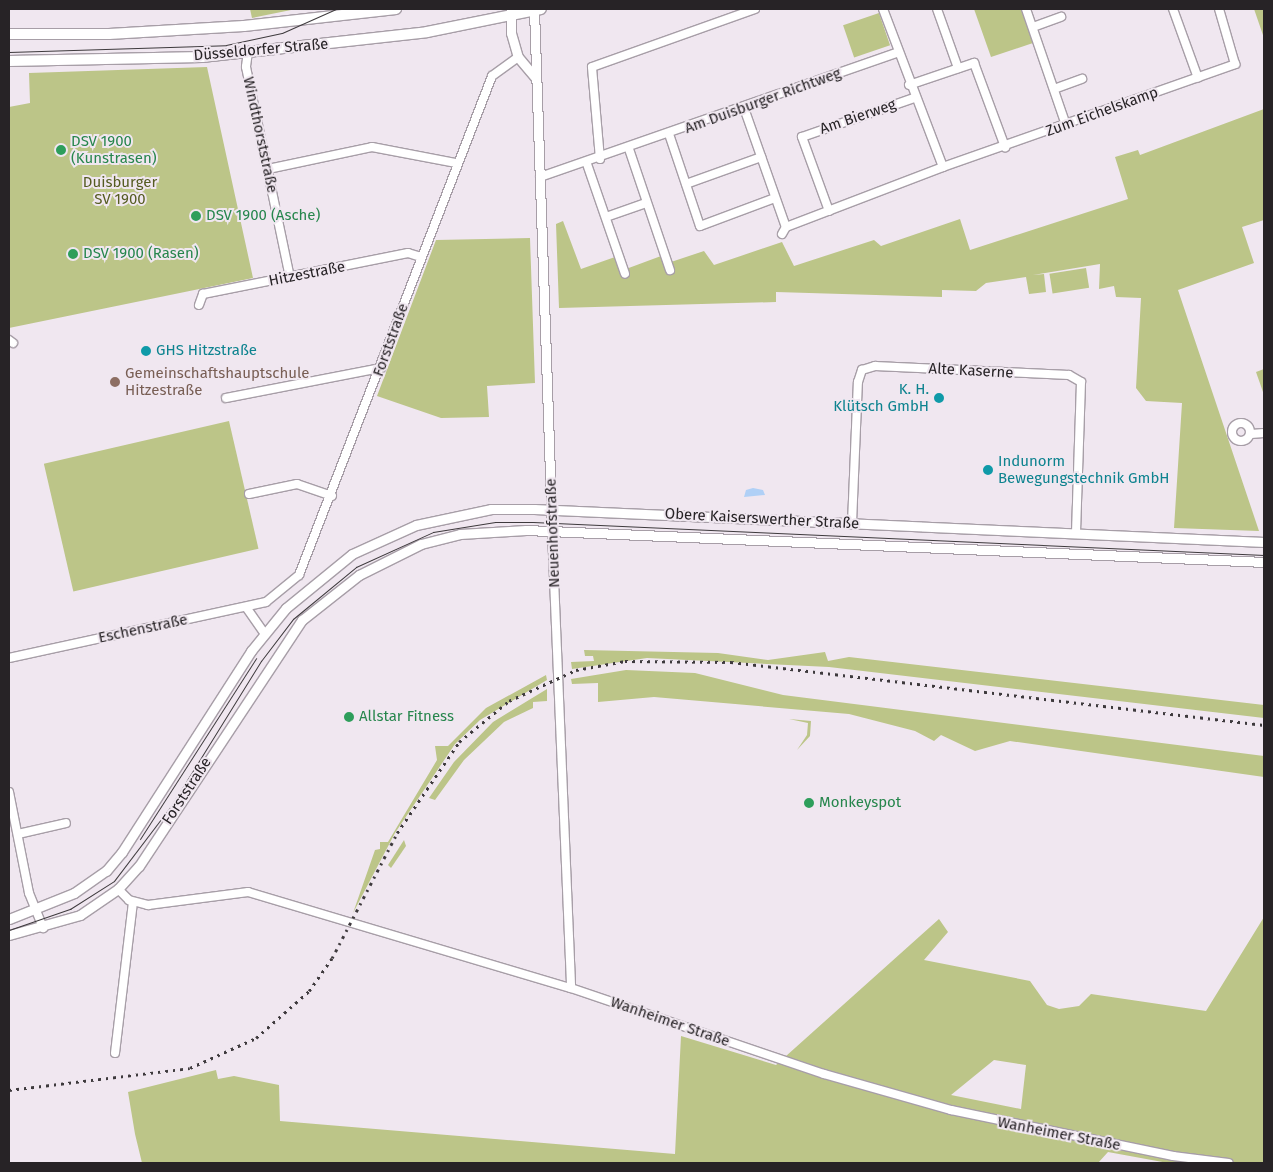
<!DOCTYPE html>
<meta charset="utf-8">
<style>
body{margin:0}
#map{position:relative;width:1273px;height:1172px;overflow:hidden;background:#f0e7f0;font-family:"Fira Sans",sans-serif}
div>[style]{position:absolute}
.green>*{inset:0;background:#bcc588;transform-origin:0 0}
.water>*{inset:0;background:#b0d0f6}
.roads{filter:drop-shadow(1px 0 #a79ea7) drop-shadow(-1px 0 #a79ea7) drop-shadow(0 1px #a79ea7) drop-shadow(0 -1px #a79ea7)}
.minor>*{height:8px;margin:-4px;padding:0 4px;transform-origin:4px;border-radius:4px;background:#fff}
.minor>.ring{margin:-4px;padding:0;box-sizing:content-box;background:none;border:8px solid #fff;border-radius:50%}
.tertiary>*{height:9px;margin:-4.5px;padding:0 4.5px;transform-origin:4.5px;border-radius:4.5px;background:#fff}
.secondary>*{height:10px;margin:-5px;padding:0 5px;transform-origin:5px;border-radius:5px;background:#fff}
.tram>*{height:1px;margin:-0.5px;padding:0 0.5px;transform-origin:0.5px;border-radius:0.5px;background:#3e3a3d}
.rail>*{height:2.5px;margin-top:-1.25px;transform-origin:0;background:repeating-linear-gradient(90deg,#3e3a3d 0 2.5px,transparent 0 7.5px)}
.dots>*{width:14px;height:14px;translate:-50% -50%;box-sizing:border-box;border:2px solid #f0e7f0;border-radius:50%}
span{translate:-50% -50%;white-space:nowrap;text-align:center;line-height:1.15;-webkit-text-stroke:4px #f0e7f0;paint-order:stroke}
.street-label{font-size:15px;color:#272326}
.leisure-label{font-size:15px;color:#27864d}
.left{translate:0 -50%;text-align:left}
.park-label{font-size:15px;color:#555c21}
.culture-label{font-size:15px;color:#0d838f}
.right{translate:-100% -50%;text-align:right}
.education-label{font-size:15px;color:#785e54}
.frame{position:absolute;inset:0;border:10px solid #272326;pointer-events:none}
</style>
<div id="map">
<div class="green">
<div style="clip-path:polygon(250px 9px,296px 9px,252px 18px)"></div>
<div style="clip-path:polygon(974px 9px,1021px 9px,1033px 43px,991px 57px)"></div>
<div style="clip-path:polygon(1254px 9px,1264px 9px,1264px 38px)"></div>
<div style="left:879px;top:13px;width:34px;height:38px;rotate:71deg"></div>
<div style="clip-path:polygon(207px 67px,253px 278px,9px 328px,9px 107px,30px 103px,29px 73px)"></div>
<div style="clip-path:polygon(1264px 109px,1264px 220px,1242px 227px,1254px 263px,1178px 290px,1259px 531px,1174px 528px,1182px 403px,1146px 401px,1136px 388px,1141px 298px,1116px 297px,1114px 286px,1099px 289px,1100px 264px,1033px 275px,1044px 274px,1046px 292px,1029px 294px,1026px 277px,986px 283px,976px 291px,942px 290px,942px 297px,776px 292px,776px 302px,559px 308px,556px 224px,563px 221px,581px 269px,615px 257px,626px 269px,661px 256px,671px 262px,704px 251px,714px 265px,782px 242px,794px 266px,874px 240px,881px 246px,960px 219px,970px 250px,1128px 199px,1115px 157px,1138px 150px,1140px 155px)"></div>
<div style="clip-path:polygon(530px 238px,535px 383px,487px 386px,489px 417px,441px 418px,377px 396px,436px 240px)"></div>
<div style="left:1086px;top:268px;width:20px;height:37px;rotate:81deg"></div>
<div style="clip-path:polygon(1264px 369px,1264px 391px,1263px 392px,1256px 372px)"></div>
<div style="left:229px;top:421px;width:131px;height:190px;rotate:77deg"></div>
<div style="clip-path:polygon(584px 650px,718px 653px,768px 660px,825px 652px,828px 661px,849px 657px,1264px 705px,1264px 718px,829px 667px,647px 658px,572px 669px,571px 662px,594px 661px,593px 656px,585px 656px)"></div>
<div style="clip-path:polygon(626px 670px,695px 673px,783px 695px,1264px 756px,1264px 777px,1010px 741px,975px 751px,941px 735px,934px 741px,915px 731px,849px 714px,654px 697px,598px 702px,598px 683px,572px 684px,571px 679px)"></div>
<div style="clip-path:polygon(546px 675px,547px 680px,480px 720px,455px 744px,395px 833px,353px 913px,375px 850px,380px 849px,380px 842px,388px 842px,437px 760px,435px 746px,448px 746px,486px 708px)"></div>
<div style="clip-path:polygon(547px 689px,547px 701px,533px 702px,533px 708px,504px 722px,464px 760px,435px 800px,429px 798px,454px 762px,493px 722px)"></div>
<div style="clip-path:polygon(789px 719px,811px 721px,810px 736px,797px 750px,807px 735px,808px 723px)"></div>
<div style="clip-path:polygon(404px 840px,406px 846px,391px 868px,388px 865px)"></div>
<div style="clip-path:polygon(evenodd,1264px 917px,1264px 1163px,1168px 1163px,1108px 1152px,1098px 1163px,142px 1163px,135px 1134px,128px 1092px,216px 1070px,218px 1079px,234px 1076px,279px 1085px,280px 1121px,675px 1154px,681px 1036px,776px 1065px,939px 919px,948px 932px,924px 960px,1030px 981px,1047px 1005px,1059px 1009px,1079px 1006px,1091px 994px,1206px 1011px,1264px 917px,994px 1060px,1026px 1065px,1021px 1109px,951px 1095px,994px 1060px)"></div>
</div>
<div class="water">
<div style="clip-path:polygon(753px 488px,763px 490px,765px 495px,744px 497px,746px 490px)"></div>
</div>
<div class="roads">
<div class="minor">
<div style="left:883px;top:9px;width:169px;rotate:69.2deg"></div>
<div style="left:937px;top:9px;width:63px;rotate:70.4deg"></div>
<div style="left:1026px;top:9px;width:123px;rotate:71deg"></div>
<div style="left:1173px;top:9px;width:73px;rotate:70.1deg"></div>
<div style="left:1033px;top:27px;width:30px;rotate:-20deg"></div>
<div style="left:248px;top:52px;width:15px;rotate:98deg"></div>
<div style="left:246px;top:67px;width:215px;rotate:78.2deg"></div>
<div style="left:909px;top:85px;width:69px;rotate:-18.7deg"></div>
<div style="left:974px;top:63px;width:90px;rotate:69.7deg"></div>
<div style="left:1054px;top:89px;width:30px;rotate:-20deg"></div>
<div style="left:744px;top:108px;width:126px;rotate:70.6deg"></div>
<div style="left:669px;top:134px;width:97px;rotate:71.4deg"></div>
<div style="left:700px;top:226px;width:80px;rotate:-20.5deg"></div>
<div style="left:629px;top:149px;width:128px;rotate:71.3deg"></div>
<div style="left:600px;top:159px;width:92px;rotate:-95deg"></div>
<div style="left:592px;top:67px;width:173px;rotate:-19.6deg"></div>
<div style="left:587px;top:164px;width:116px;rotate:70.9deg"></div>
<div style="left:268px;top:169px;width:106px;rotate:-11.9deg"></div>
<div style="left:372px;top:147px;width:86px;rotate:10.8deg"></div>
<div style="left:540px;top:177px;width:379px;rotate:-19.2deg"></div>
<div style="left:686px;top:184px;width:80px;rotate:-19.8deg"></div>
<div style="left:829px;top:211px;width:79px;rotate:-110deg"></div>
<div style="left:802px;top:137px;width:119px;rotate:-19.2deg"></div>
<div style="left:606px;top:217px;width:42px;rotate:-19.3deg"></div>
<div style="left:782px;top:234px;width:8px;rotate:-60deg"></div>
<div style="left:786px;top:227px;width:168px;rotate:-20.9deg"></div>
<div style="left:943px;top:167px;width:310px;rotate:-19.4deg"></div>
<div style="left:1235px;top:64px;width:57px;rotate:-106.2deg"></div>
<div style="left:199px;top:305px;width:12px;rotate:-70deg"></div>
<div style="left:203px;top:294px;width:209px;rotate:-11.3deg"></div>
<div style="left:408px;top:253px;width:14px;rotate:17deg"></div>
<div style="left:9px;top:340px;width:5px;rotate:37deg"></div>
<div style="left:226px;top:398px;width:158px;rotate:-11deg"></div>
<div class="ring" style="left:1232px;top:423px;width:10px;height:10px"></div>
<div style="left:1251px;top:434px;width:13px;rotate:-4deg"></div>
<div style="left:249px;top:494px;width:49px;rotate:-11.8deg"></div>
<div style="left:297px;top:484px;width:37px;rotate:19deg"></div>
<div style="left:852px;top:523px;width:141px;rotate:-87.6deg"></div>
<div style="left:858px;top:382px;width:13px;rotate:-72deg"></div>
<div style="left:862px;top:370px;width:14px;rotate:-17deg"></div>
<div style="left:875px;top:366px;width:130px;rotate:2.6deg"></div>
<div style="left:1005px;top:372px;width:64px;rotate:2.7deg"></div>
<div style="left:1069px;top:375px;width:14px;rotate:30deg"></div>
<div style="left:1081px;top:382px;width:152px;rotate:91.9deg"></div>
<div style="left:552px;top:531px;width:457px;rotate:87.6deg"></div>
<div style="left:246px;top:607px;width:32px;rotate:55deg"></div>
<div style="left:9px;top:658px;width:263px;rotate:-12.3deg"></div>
<div style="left:266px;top:602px;width:43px;rotate:-39.3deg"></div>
<div style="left:299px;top:575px;width:535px;rotate:-68.85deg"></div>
<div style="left:492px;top:76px;width:32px;rotate:-36deg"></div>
<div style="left:9px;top:792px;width:103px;rotate:78.8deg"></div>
<div style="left:29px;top:893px;width:38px;rotate:68deg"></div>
<div style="left:18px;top:834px;width:49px;rotate:-12.9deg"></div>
<div style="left:118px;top:889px;width:16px;rotate:45deg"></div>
<div style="left:129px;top:900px;width:20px;rotate:15deg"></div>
<div style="left:148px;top:905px;width:101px;rotate:-7.4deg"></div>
<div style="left:248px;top:892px;width:337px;rotate:16.6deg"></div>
<div style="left:571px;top:988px;width:267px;rotate:18.8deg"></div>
<div style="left:824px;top:1074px;width:132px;rotate:15.8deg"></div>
<div style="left:951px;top:1110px;width:227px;rotate:11.7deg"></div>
<div style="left:1173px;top:1156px;width:56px;rotate:7.1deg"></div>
<div style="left:115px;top:1053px;width:152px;rotate:-83.2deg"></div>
</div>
<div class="tertiary">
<div style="left:511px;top:9px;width:24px;rotate:90deg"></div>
<div style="left:511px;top:33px;width:25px;rotate:74deg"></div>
<div style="left:518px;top:57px;width:26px;rotate:50deg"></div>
<div style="left:534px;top:9px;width:522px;rotate:88.03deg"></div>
<div style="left:9px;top:919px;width:70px;rotate:-21.8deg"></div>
<div style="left:74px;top:893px;width:39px;rotate:-35deg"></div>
<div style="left:106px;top:871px;width:25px;rotate:-50deg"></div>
<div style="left:122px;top:852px;width:239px;rotate:-57.3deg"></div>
<div style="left:251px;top:651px;width:55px;rotate:-50.9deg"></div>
<div style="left:286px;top:608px;width:85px;rotate:-39.3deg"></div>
<div style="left:352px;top:554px;width:70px;rotate:-24.4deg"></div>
<div style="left:416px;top:525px;width:77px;rotate:-12deg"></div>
<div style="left:491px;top:509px;width:43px"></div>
<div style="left:534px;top:509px;width:731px;rotate:2.59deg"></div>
<div style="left:9px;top:935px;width:74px;rotate:-15.7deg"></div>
<div style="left:80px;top:915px;width:46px;rotate:-34.4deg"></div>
<div style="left:118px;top:889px;width:31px;rotate:-48deg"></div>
<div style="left:139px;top:866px;width:295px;rotate:-56.5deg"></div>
<div style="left:302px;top:620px;width:73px;rotate:-38.3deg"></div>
<div style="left:359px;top:575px;width:69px;rotate:-26.6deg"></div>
<div style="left:421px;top:544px;width:40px;rotate:-14.4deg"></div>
<div style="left:460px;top:534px;width:66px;rotate:-3.5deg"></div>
<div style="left:526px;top:530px;width:739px;rotate:2.48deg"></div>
</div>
<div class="secondary">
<div style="left:9px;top:34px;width:100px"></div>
<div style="left:109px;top:34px;width:135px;rotate:-3.4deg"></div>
<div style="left:244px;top:26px;width:153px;rotate:-6.4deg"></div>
<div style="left:9px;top:61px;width:193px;rotate:-1.2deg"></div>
<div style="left:202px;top:57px;width:226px;rotate:-6.3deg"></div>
<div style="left:427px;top:32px;width:116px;rotate:-11.4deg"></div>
</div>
</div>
<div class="tram">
<div style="left:9px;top:52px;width:217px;rotate:-1.8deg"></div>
<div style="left:226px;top:45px;width:57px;rotate:-12.1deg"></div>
<div style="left:282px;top:33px;width:59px;rotate:-24deg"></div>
<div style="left:140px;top:839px;width:215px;rotate:-57.3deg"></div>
<div style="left:9px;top:930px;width:65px;rotate:-19deg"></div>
<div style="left:70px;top:909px;width:52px;rotate:-32.5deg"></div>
<div style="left:114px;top:881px;width:94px;rotate:-52.8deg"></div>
<div style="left:171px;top:806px;width:171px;rotate:-58.2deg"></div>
<div style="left:261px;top:661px;width:53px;rotate:-52.7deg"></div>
<div style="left:293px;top:619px;width:82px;rotate:-39.5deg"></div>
<div style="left:356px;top:567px;width:85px;rotate:-24.4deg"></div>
<div style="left:433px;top:532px;width:63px;rotate:-9.2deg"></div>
<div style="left:495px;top:522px;width:38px"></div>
<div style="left:533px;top:522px;width:732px;rotate:2.58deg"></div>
</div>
<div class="rail">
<div style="left:9px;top:1090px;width:182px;rotate:-6.9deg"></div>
<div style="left:190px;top:1068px;width:72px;rotate:-24.4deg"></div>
<div style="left:256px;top:1038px;width:71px;rotate:-41.6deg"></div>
<div style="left:309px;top:991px;width:40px;rotate:-55.1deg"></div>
<div style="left:332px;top:958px;width:141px;rotate:-62.5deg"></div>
<div style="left:397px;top:833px;width:110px;rotate:-55.7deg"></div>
<div style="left:459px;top:742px;width:65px;rotate:-39.4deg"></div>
<div style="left:509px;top:701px;width:74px;rotate:-24.8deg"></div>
<div style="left:576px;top:670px;width:50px;rotate:-10.4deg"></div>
<div style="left:625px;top:661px;width:106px;rotate:0.5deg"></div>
<div style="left:731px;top:662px;width:537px;rotate:6.74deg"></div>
</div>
<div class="dots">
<div style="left:61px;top:150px;background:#2e9e5b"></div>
<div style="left:196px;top:216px;background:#2e9e5b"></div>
<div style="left:73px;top:254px;background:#2e9e5b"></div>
<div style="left:146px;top:351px;background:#0f9aa8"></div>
<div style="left:115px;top:382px;background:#8d6e63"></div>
<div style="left:939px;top:398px;background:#0f9aa8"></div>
<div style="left:988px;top:470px;background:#0f9aa8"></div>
<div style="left:349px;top:717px;background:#2e9e5b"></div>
<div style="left:809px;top:803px;background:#2e9e5b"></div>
</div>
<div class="street-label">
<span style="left:261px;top:50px;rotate:-5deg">Düsseldorfer Straße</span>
<span style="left:763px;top:101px;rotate:-20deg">Am Duisburger Richtweg</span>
<span style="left:1102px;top:112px;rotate:-20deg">Zum Eichelskamp</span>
<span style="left:858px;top:117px;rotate:-19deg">Am Bierweg</span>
<span style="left:260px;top:135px;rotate:78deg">Windthorststraße</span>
<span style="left:307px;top:274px;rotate:-11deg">Hitzestraße</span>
<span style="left:391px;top:340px;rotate:-70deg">Forststraße</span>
<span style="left:971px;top:371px;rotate:3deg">Alte Kaserne</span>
<span style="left:762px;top:519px;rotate:3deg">Obere Kaiserswerther Straße</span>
<span style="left:553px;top:533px;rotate:-92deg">Neuenhofstraße</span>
<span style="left:143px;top:629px;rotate:-12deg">Eschenstraße</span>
<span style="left:187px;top:791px;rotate:-57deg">Forststraße</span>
<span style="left:670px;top:1022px;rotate:19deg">Wanheimer Straße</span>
<span style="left:1059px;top:1134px;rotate:11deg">Wanheimer Straße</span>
</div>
<div class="leisure-label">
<span class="left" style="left:71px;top:150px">DSV 1900<br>(Kunstrasen)</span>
<span class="left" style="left:206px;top:216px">DSV 1900 (Asche)</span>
<span class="left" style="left:83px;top:254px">DSV 1900 (Rasen)</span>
<span class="left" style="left:359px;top:717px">Allstar Fitness</span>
<span class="left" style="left:819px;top:803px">Monkeyspot</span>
</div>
<div class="park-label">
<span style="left:120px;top:191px">Duisburger<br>SV 1900</span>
</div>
<div class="culture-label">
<span class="left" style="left:156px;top:351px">GHS Hitzstraße</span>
<span class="right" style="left:929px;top:398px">K. H.<br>Klütsch GmbH</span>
<span class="left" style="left:998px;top:470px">Indunorm<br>Bewegungstechnik GmbH</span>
</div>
<div class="education-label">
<span class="left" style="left:125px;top:382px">Gemeinschaftshauptschule<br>Hitzestraße</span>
</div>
<div class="frame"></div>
</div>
